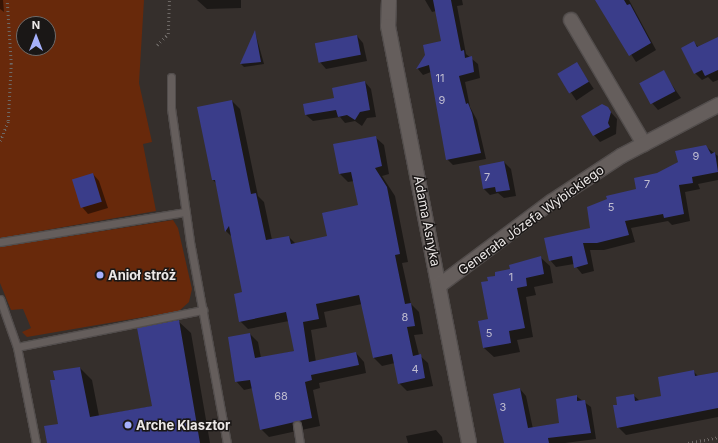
<!DOCTYPE html>
<meta charset="utf-8">
<style>
body{margin:0}
#map{position:relative;width:718px;height:443px;overflow:hidden;background:#352f2c;font-family:Inter,sans-serif}
div>[style]{position:absolute}
.green>*{inset:0;background:#68290b}
.shadow>*{inset:0;background:#0007;transform-origin:0 0}
.building>*{inset:0;background:#3a3d8a;transform-origin:0 0}
.path>*{height:2.5px;margin-top:-1.25px;transform-origin:0;background:repeating-linear-gradient(90deg,#6e6966 0 1px,transparent 0 4px)}
.roads{filter:drop-shadow(1px 0 #524d4c) drop-shadow(-1px 0 #524d4c) drop-shadow(0 1px #524d4c) drop-shadow(0 -1px #524d4c)}
.lane>*{height:7px;margin:-3.5px;padding:0 3.5px;transform-origin:3.5px;border-radius:3.5px;background:#655e5c}
.street>*{height:14px;margin:-7px;padding:0 7px;transform-origin:7px;border-radius:7px;background:#655e5c}
.dots>*{width:11px;height:11px;translate:-50% -50%;box-sizing:border-box;border:2px solid #1a1716;border-radius:50%}
span{translate:-50% -50%;white-space:nowrap;text-align:center;line-height:1.15;-webkit-text-stroke:3px #1a1716;paint-order:stroke}
.number-label{font-size:11px;color:#c0bdd0}
.number-label span{-webkit-text-stroke-width:0}
.street-label{font-size:13px;color:#ece8e7}
.poi-label{font-size:13px;color:#ece8e7;font-weight:700}
.left{translate:0 -50%;text-align:left}
.north{position:absolute;left:16px;top:16px;width:40px;height:40px;box-sizing:border-box;background:#1a1716;border:1px solid #6e6b6a;border-radius:50%;rotate:0deg;font-size:11px;font-weight:700;line-height:16px;text-align:center;color:#ece8e7}
.north::after{content:'';display:block;margin:auto;width:14px;height:18px;background:#a6b1fc;clip-path:polygon(50% 0,100% 100%,50% 72%,0 100%)}
</style>
<div id="map">
<div class="green">
<div style="clip-path:polygon(evenodd,0 0,144px 0,139px 83px,152px 142px,143px 144px,156px 211px,0 238px,0 0,24px 24px,48px 24px,48px 48px,24px 48px,24px 24px)"></div>
<div style="clip-path:polygon(173px 220px,178px 228px,192px 289px,189px 302px,179px 311px,27px 337px,22px 332px,31px 328px,23px 309px,11px 310px,0 283px,0 247px)"></div>
</div>
<div class="shadow">
<div style="clip-path:polygon(0 0,3px 0,4px 12px,0 9px)"></div>
<div style="clip-path:polygon(197px 0,241px 0,241px 8px,207px 9px)"></div>
<div style="clip-path:polygon(425px 0,462px 0,463px 5px,457px 6px,466px 54px,478px 64px,480px 78px,465px 82px,470px 107px,477px 120px,486px 159px,453px 165px,447px 159px,431px 72px,423px 75px,418px 69px,426px 55px,443px 42px,436px 11px,432px 12px)"></div>
<div style="clip-path:polygon(599px 0,629px 0,656px 50px,636px 62px,597px 1px)"></div>
<div style="clip-path:polygon(255px 32px,264px 64px,244px 67px,241px 64px)"></div>
<div style="clip-path:polygon(357px 36px,363px 43px,367px 61px,326px 69px,320px 62px)"></div>
<div style="clip-path:polygon(694px 42px,699px 48px,718px 44px,718px 80px,713px 82px,708px 77px,702px 80px,695px 73px)"></div>
<div style="left:577px;top:64px;width:30px;height:21px;rotate:56deg"></div>
<div style="clip-path:polygon(663px 72px,681px 98px,658px 110px,652px 103px)"></div>
<div style="clip-path:polygon(365px 82px,371px 89px,376px 117px,367px 118px,362px 126px,355px 121px,345px 123px,340px 117px,313px 121px,306px 115px)"></div>
<div style="clip-path:polygon(232px 101px,240px 109px,258px 196px,264px 202px,272px 240px,289px 237px,296px 244px,328px 237px,359px 206px,354px 181px,348px 182px,340px 174px,375px 137px,384px 145px,389px 174px,382px 176px,395px 196px,408px 262px,402px 263px,411px 304px,419px 312px,423px 334px,414px 335px,419px 355px,428px 363px,433px 386px,407px 391px,399px 383px,395px 363px,382px 366px,374px 358px,362px 304px,324px 312px,327px 327px,311px 330px,316px 362px,356px 353px,364px 362px,366px 373px,319px 383px,320px 388px,313px 390px,320px 426px,269px 437px,261px 429px,253px 388px,244px 390px,236px 381px,250px 334px,258px 342px,261px 358px,295px 351px,289px 321px,248px 329px,240px 321px,243px 293px,232px 237px,226px 231px,217px 184px,213px 180px)"></div>
<div style="clip-path:polygon(607px 108px,617px 119px,616px 134px,600px 142px,594px 135px)"></div>
<div style="clip-path:polygon(705px 146px,718px 156px,718px 180px,698px 184px,700px 189px,685px 192px,690px 221px,672px 225px,668px 221px,631px 228px,635px 242px,604px 250px,590px 250px,594px 271px,582px 274px,574px 264px,556px 267px,550px 260px,658px 174px)"></div>
<div style="clip-path:polygon(504px 162px,511px 169px,516px 196px,504px 198px,498px 193px,490px 195px,483px 188px)"></div>
<div style="clip-path:polygon(93px 174px,99px 181px,108px 208px,88px 214px,82px 207px)"></div>
<div style="clip-path:polygon(540px 257px,550px 266px,553px 283px,534px 287px,536px 295px,526px 297px,533px 337px,517px 340px,520px 352px,494px 357px,484px 348px,479px 321px,489px 320px,489px 282px)"></div>
<div style="clip-path:polygon(178px 321px,191px 333px,210px 443px,48px 443px,59px 424px,56px 380px,80px 368px,92px 380px,99px 416px,153px 406px)"></div>
<div style="clip-path:polygon(693px 371px,699px 377px,718px 373px,718px 417px,626px 435px,618px 427px,618px 406px,633px 395px,640px 401px,662px 396px)"></div>
<div style="clip-path:polygon(520px 389px,526px 396px,533px 429px,561px 424px,576px 396px,591px 407px,596px 439px,565px 443px,505px 443px)"></div>
<div style="clip-path:polygon(436px 430px,442px 437px,443px 443px,408px 443px,406px 436px)"></div>
</div>
<div class="building">
<div style="clip-path:polygon(433px 0,451px 0,461px 51px,464px 50px,465px 58px,472px 56px,474px 72px,459px 76px,466px 104px,468px 103px,472px 113px,481px 153px,446px 160px,429px 65px,416px 69px,425px 55px,423px 45px,441px 41px)"></div>
<div style="clip-path:polygon(595px 0,624px 0,627px 5px,630px 4px,651px 43px,629px 56px)"></div>
<div style="clip-path:polygon(255px 30px,261px 62px,240px 64px)"></div>
<div style="left:357px;top:35px;width:20px;height:43px;rotate:79deg"></div>
<div style="clip-path:polygon(718px 37px,718px 70px,705px 76px,702px 70px,694px 74px,681px 48px,694px 41px,697px 47px)"></div>
<div style="left:577px;top:62px;width:23px;height:23px;rotate:59deg"></div>
<div style="left:664px;top:70px;width:24px;height:28px;rotate:62deg"></div>
<div style="clip-path:polygon(365px 81px,370px 110px,360px 112px,355px 120px,347px 115px,338px 117px,336px 110px,305px 115px,303px 104px,334px 98px,332px 88px)"></div>
<div style="clip-path:polygon(232px 100px,251px 194px,256px 193px,266px 240px,289px 236px,291px 244px,327px 236px,322px 213px,358px 205px,351px 172px,339px 174px,333px 144px,376px 136px,382px 166px,375px 168px,387px 187px,400px 254px,395px 255px,405px 304px,411px 303px,415px 326px,407px 327px,413px 356px,421px 354px,425px 378px,398px 384px,392px 354px,373px 358px,359px 295px,316px 304px,319px 319px,303px 322px,309px 362px,356px 352px,359px 365px,311px 375px,312px 380px,305px 382px,312px 418px,260px 430px,250px 380px,235px 382px,228px 337px,250px 333px,255px 358px,294px 351px,286px 312px,239px 322px,234px 294px,242px 292px,229px 226px,225px 232px,215px 180px,212px 180px,197px 107px)"></div>
<div style="clip-path:polygon(602px 104px,608px 107px,611px 112px,608px 123px,610px 127px,593px 136px,581px 116px)"></div>
<div style="clip-path:polygon(706px 145px,711px 154px,715px 152px,718px 172px,692px 177px,693px 183px,679px 185px,684px 214px,664px 218px,663px 214px,625px 221px,629px 235px,597px 243px,583px 243px,588px 264px,574px 268px,572px 256px,549px 261px,544px 238px,590px 228px,587px 207px,607px 199px,606px 196px,636px 189px,634px 178px,657px 173px,678px 162px,675px 151px)"></div>
<div style="clip-path:polygon(504px 161px,510px 190px,496px 192px,495px 187px,483px 189px,479px 166px)"></div>
<div style="left:93px;top:173px;width:30px;height:22px;rotate:73deg"></div>
<div style="clip-path:polygon(541px 256px,544px 274px,526px 278px,527px 286px,517px 288px,525px 328px,509px 331px,511px 343px,483px 348px,478px 321px,488px 319px,481px 282px,488px 281px,487px 277px,495px 276px,495px 272px,510px 269px,509px 265px)"></div>
<div style="clip-path:polygon(179px 320px,200px 443px,47px 443px,44px 426px,58px 424px,50px 380px,55px 380px,53px 371px,80px 367px,90px 417px,152px 406px,137px 328px)"></div>
<div style="clip-path:polygon(694px 370px,695px 376px,718px 372px,718px 408px,617px 428px,613px 405px,617px 405px,616px 397px,634px 394px,635px 401px,661px 396px,658px 377px)"></div>
<div style="clip-path:polygon(520px 388px,528px 428px,559px 423px,556px 399px,577px 395px,577px 401px,585px 400px,591px 433px,548px 438px,549px 443px,504px 443px,493px 394px)"></div>
</div>
<div class="path">
<div style="left:157px;top:45px;width:16px;rotate:-45deg"></div>
<div style="left:168px;top:34px;width:34px;rotate:-88deg"></div>
<div style="left:0;top:141px;width:22px;rotate:-68deg"></div>
<div style="left:8px;top:121px;width:57px;rotate:-87deg"></div>
<div style="left:11px;top:64px;width:64px;rotate:-93.6deg"></div>
<div style="left:688px;top:443px;width:31px;rotate:-11deg"></div>
</div>
<div class="roads">
<div class="lane">
<div style="left:171px;top:77px;width:31px;rotate:90deg"></div>
<div style="left:171px;top:108px;width:135px;rotate:81.9deg"></div>
<div style="left:190px;top:242px;width:204px;rotate:79.6deg"></div>
<div style="left:0;top:242px;width:188px;rotate:-9.2deg"></div>
<div style="left:0;top:299px;width:51px;rotate:70.5deg"></div>
<div style="left:17px;top:347px;width:98px;rotate:78.8deg"></div>
<div style="left:17px;top:347px;width:190px;rotate:-11.3deg"></div>
<div style="left:297px;top:425px;width:18px;rotate:81deg"></div>
</div>
<div class="street">
<div style="left:389px;top:0;width:26px;rotate:92deg"></div>
<div style="left:388px;top:26px;width:425px;rotate:79deg"></div>
<div style="left:571px;top:20px;width:144px;rotate:59.5deg"></div>
<div style="left:440px;top:285px;width:139px;rotate:-36.8deg"></div>
<div style="left:551px;top:202px;width:84px;rotate:-33.3deg"></div>
<div style="left:621px;top:156px;width:110px;rotate:-27.7deg"></div>
</div>
</div>
<div class="dots">
<div style="left:100px;top:275px;background:#a6b1fc"></div>
<div style="left:128px;top:425px;background:#a6b1fc"></div>
</div>
<div class="number-label">
<span style="left:440px;top:78px">11</span>
<span style="left:442px;top:100px">9</span>
<span style="left:696px;top:156px">9</span>
<span style="left:487px;top:177px">7</span>
<span style="left:647px;top:184px">7</span>
<span style="left:611px;top:207px">5</span>
<span style="left:511px;top:277px">1</span>
<span style="left:405px;top:317px">8</span>
<span style="left:489px;top:333px">5</span>
<span style="left:415px;top:369px">4</span>
<span style="left:281px;top:396px">68</span>
<span style="left:503px;top:407px">3</span>
</div>
<div class="street-label">
<span style="left:531px;top:220px;rotate:-36deg">Generała Józefa Wybickiego</span>
<span style="left:427px;top:221px;rotate:79deg">Adama Asnyka</span>
</div>
<div class="poi-label">
<span class="left" style="left:108px;top:275px">Anioł stróż</span>
<span class="left" style="left:136px;top:425px">Arche Klasztor</span>
</div>
<div class="north">N</div>
</div>
